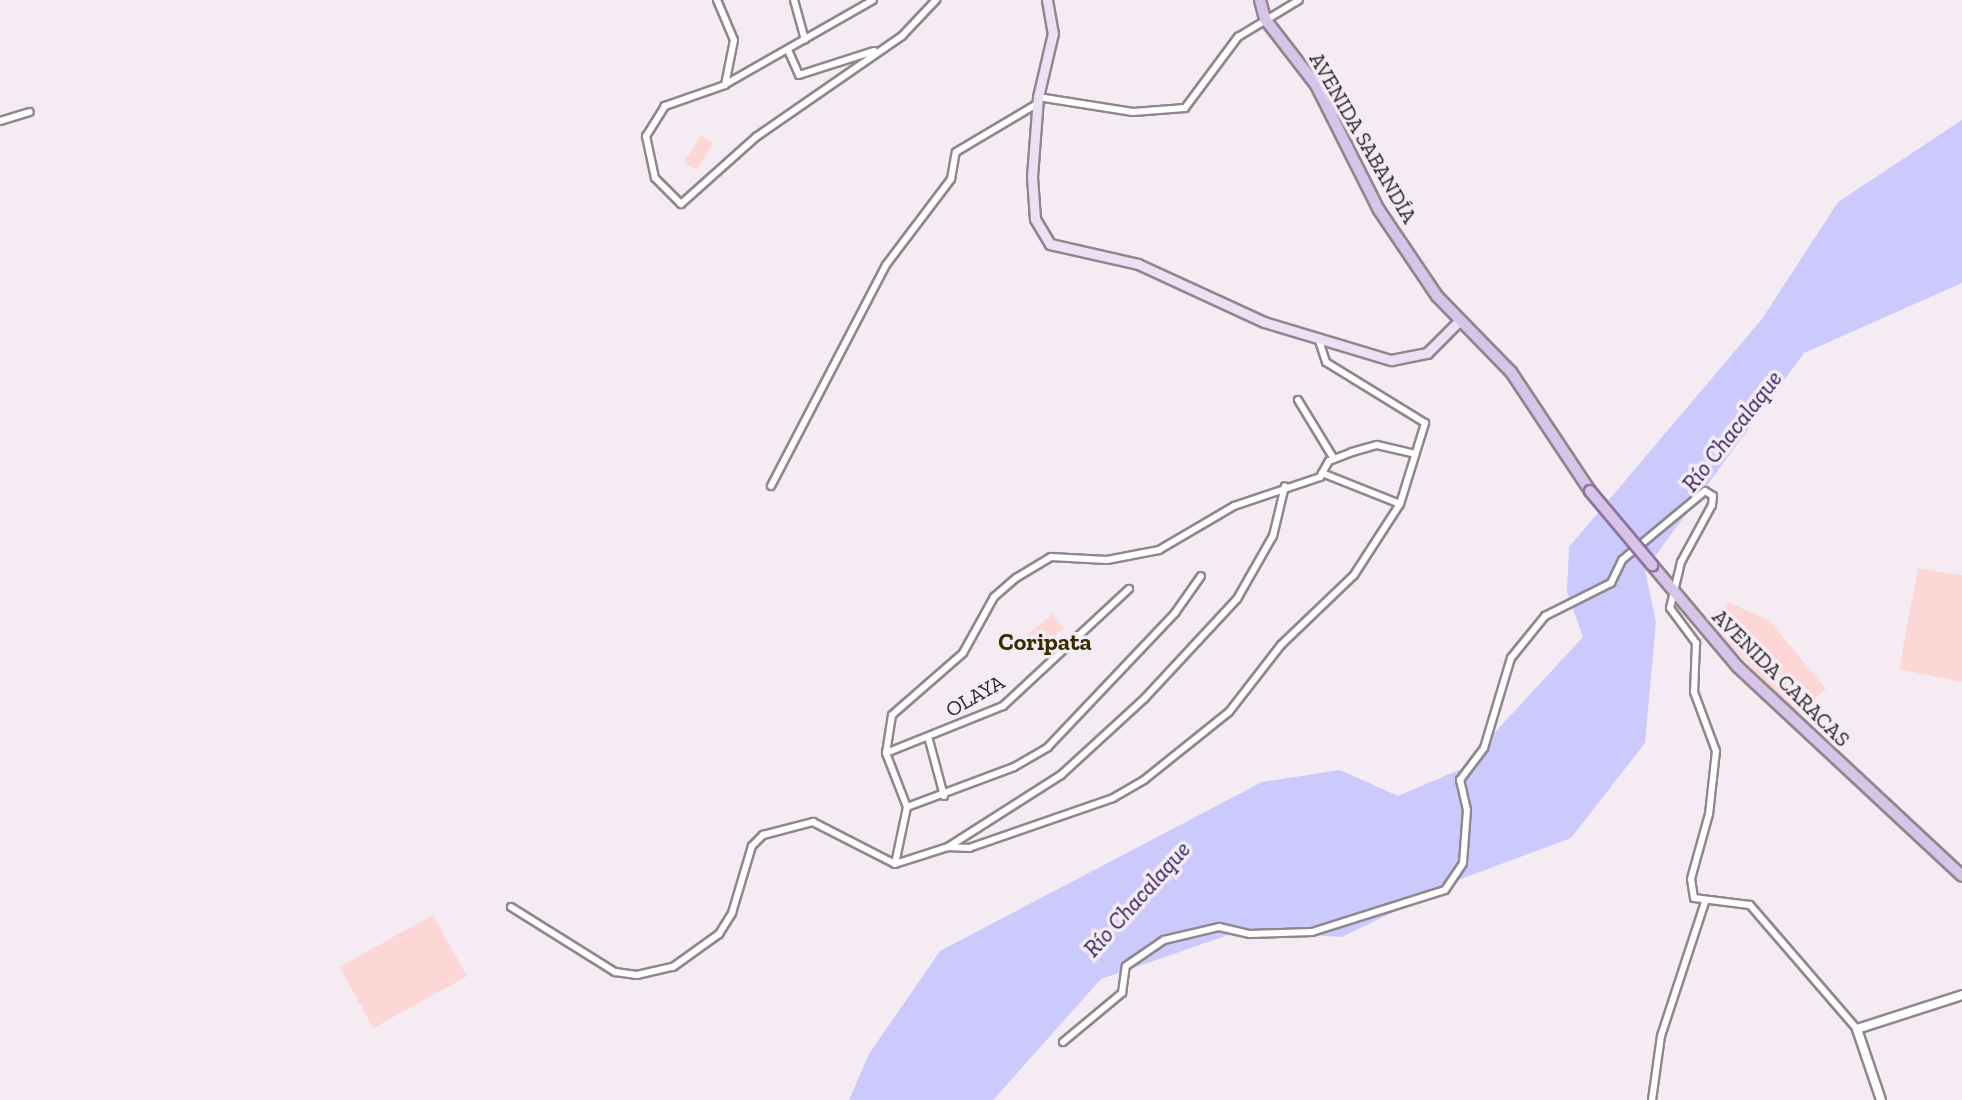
<!DOCTYPE html>
<meta charset="utf-8">
<style>
body{margin:0}
#map{position:relative;width:1962px;height:1100px;overflow:hidden;background:#f5ecf3;font-family:"Zilla Slab",serif}
div>[style]{position:absolute}
.green>*{inset:0;background:#fcd7d6;transform-origin:0 0}
.water>*{inset:0;background:#cccafc}
.roads{filter:drop-shadow(2px 0 #90878e) drop-shadow(-2px 0 #90878e) drop-shadow(0 2px #90878e) drop-shadow(0 -2px #90878e)}
.minor>*{height:6px;margin:-3px;padding:0 3px;transform-origin:3px;border-radius:3px;background:#fff}
.tertiary>*{height:8px;margin:-4px;padding:0 4px;transform-origin:4px;border-radius:4px;background:#fff}
.secondary>*{height:9px;margin:-4.5px;padding:0 4.5px;transform-origin:4.5px;border-radius:4.5px;background:#ece1f4}
.primary>*{height:10px;margin:-5px;padding:0 5px;transform-origin:5px;border-radius:5px;background:#d9c4e9}
.bridges{filter:drop-shadow(2px 0 #8c749d) drop-shadow(-2px 0 #8c749d) drop-shadow(0 2px #8c749d) drop-shadow(0 -2px #8c749d)}
.primary-bridge>*{height:10px;margin:-5px;padding:0 5px;transform-origin:5px;border-radius:5px;background:#d9c4e9}
span{translate:-50% -50%;white-space:nowrap;text-align:center;line-height:1.15;-webkit-text-stroke:7px #f5ecf3;paint-order:stroke}
.street-label{font-size:21px;color:#2c292c}
.water-label{font-size:23px;color:#2a1b60;font-style:italic}
.quarter-label{font-size:24px;color:#382b00;font-weight:700}
</style>
<div id="map">
<div class="green">
<div style="left:701px;top:135px;width:15px;height:32px;rotate:32deg"></div>
<div style="clip-path:polygon(1918px 568px,1962px 575px,1962px 682px,1899px 669px)"></div>
<div style="clip-path:polygon(1729px 603px,1769px 620px,1826px 689px,1796px 713px,1704px 619px)"></div>
<div style="left:1053px;top:614px;width:18px;height:34px;rotate:52deg"></div>
<div style="left:433px;top:915px;width:70px;height:107px;rotate:61deg"></div>
</div>
<div class="water">
<div style="clip-path:polygon(1962px 120px,1962px 283px,1804px 353px,1645px 570px,1656px 622px,1645px 743px,1571px 838px,1461px 879px,1342px 937px,1240px 931px,1101px 979px,993px 1100px,849px 1100px,869px 1054px,940px 951px,1262px 782px,1340px 770px,1398px 796px,1461px 769px,1583px 637px,1567px 592px,1569px 547px,1762px 319px,1838px 202px)"></div>
</div>
<div class="roads">
<div class="minor">
<div style="left:717px;top:0;width:43px;rotate:67deg"></div>
<div style="left:734px;top:40px;width:46px;rotate:101.3deg"></div>
<div style="left:725px;top:85px;width:64px;rotate:160.7deg"></div>
<div style="left:665px;top:106px;width:36px;rotate:122deg"></div>
<div style="left:646px;top:136px;width:43px;rotate:77.9deg"></div>
<div style="left:655px;top:178px;width:37px;rotate:45deg"></div>
<div style="left:681px;top:204px;width:101px;rotate:-41.8deg"></div>
<div style="left:756px;top:137px;width:178px;rotate:-34.7deg"></div>
<div style="left:902px;top:36px;width:50px;rotate:-46.6deg"></div>
<div style="left:794px;top:0;width:41px;rotate:74.6deg"></div>
<div style="left:788px;top:50px;width:27px;rotate:66deg"></div>
<div style="left:799px;top:75px;width:79px;rotate:-17.7deg"></div>
<div style="left:726px;top:84px;width:169px;rotate:-29.7deg"></div>
<div style="left:1038px;top:97px;width:96px;rotate:9deg"></div>
<div style="left:1133px;top:112px;width:52px;rotate:-4.4deg"></div>
<div style="left:1185px;top:108px;width:89px;rotate:-53.3deg"></div>
<div style="left:1238px;top:37px;width:71px;rotate:-31.2deg"></div>
<div style="left:0;top:121px;width:31px;rotate:-17deg"></div>
<div style="left:1298px;top:400px;width:69px;rotate:58.6deg"></div>
<div style="left:1322px;top:473px;width:84px;rotate:21.7deg"></div>
<div style="left:771px;top:486px;width:249px;rotate:-62.5deg"></div>
<div style="left:886px;top:265px;width:108px;rotate:-52.9deg"></div>
<div style="left:951px;top:179px;width:27px;rotate:-80deg"></div>
<div style="left:956px;top:152px;width:94px;rotate:-30.7deg"></div>
<div style="left:929px;top:740px;width:58px;rotate:75deg"></div>
<div style="left:886px;top:753px;width:126px;rotate:-21.9deg"></div>
<div style="left:1003px;top:706px;width:172px;rotate:-42.9deg"></div>
<div style="left:907px;top:807px;width:114px;rotate:-20.5deg"></div>
<div style="left:1014px;top:767px;width:39px;rotate:-30deg"></div>
<div style="left:1048px;top:747px;width:185px;rotate:-46.5deg"></div>
<div style="left:1175px;top:613px;width:45px;rotate:-54.9deg"></div>
<div style="left:948px;top:847px;width:21px;rotate:3deg"></div>
<div style="left:969px;top:848px;width:152px;rotate:-19.1deg"></div>
<div style="left:1113px;top:798px;width:36px;rotate:-30deg"></div>
<div style="left:1144px;top:780px;width:109px;rotate:-38.7deg"></div>
<div style="left:1229px;top:712px;width:85px;rotate:-52.2deg"></div>
<div style="left:1281px;top:645px;width:101px;rotate:-43.8deg"></div>
<div style="left:1354px;top:575px;width:85px;rotate:-57.1deg"></div>
<div style="left:1400px;top:504px;width:85px;rotate:-72.8deg"></div>
<div style="left:1425px;top:423px;width:116px;rotate:-148.4deg"></div>
<div style="left:1326px;top:362px;width:22px;rotate:-108deg"></div>
<div style="left:895px;top:864px;width:58px;rotate:-78.1deg"></div>
<div style="left:907px;top:807px;width:58px;rotate:-111.3deg"></div>
<div style="left:886px;top:753px;width:38px;rotate:-81deg"></div>
<div style="left:892px;top:715px;width:94px;rotate:-41.1deg"></div>
<div style="left:963px;top:653px;width:64px;rotate:-61deg"></div>
<div style="left:994px;top:597px;width:29px;rotate:-41deg"></div>
<div style="left:1016px;top:578px;width:41px;rotate:-31deg"></div>
<div style="left:1051px;top:557px;width:56px;rotate:3.1deg"></div>
<div style="left:1107px;top:560px;width:53px;rotate:-10.9deg"></div>
<div style="left:1159px;top:550px;width:87px;rotate:-30.4deg"></div>
<div style="left:1234px;top:506px;width:91px;rotate:-18.6deg"></div>
<div style="left:1320px;top:477px;width:18px;rotate:-61deg"></div>
<div style="left:1329px;top:461px;width:25px;rotate:-21deg"></div>
<div style="left:1352px;top:452px;width:26px;rotate:-16deg"></div>
<div style="left:1377px;top:445px;width:37px;rotate:13deg"></div>
<div style="left:511px;top:907px;width:123px;rotate:32deg"></div>
<div style="left:615px;top:972px;width:22px;rotate:8deg"></div>
<div style="left:637px;top:975px;width:37px;rotate:-13deg"></div>
<div style="left:673px;top:967px;width:57px;rotate:-35.7deg"></div>
<div style="left:719px;top:934px;width:25px;rotate:-58deg"></div>
<div style="left:732px;top:913px;width:70px;rotate:-73.4deg"></div>
<div style="left:752px;top:846px;width:16px;rotate:-45deg"></div>
<div style="left:763px;top:835px;width:52px;rotate:-14.6deg"></div>
<div style="left:813px;top:822px;width:92px;rotate:27.1deg"></div>
<div style="left:895px;top:864px;width:56px;rotate:-17.8deg"></div>
<div style="left:948px;top:847px;width:134px;rotate:-32.5deg"></div>
<div style="left:1061px;top:775px;width:113px;rotate:-42.5deg"></div>
<div style="left:1144px;top:699px;width:137px;rotate:-47.1deg"></div>
<div style="left:1237px;top:599px;width:73px;rotate:-60.3deg"></div>
<div style="left:1273px;top:536px;width:51px;rotate:-76.5deg"></div>
<div style="left:1063px;top:1042px;width:77px;rotate:-39.7deg"></div>
<div style="left:1122px;top:993px;width:27px;rotate:-82deg"></div>
<div style="left:1126px;top:966px;width:46px;rotate:-34.4deg"></div>
<div style="left:1164px;top:940px;width:57px;rotate:-13.3deg"></div>
<div style="left:1219px;top:927px;width:32px;rotate:13deg"></div>
<div style="left:1250px;top:934px;width:62px;rotate:-1.8deg"></div>
<div style="left:1312px;top:932px;width:139px;rotate:-17.5deg"></div>
<div style="left:1445px;top:890px;width:32px;rotate:-56deg"></div>
<div style="left:1463px;top:863px;width:53px;rotate:-85.7deg"></div>
<div style="left:1467px;top:810px;width:31px;rotate:-103deg"></div>
<div style="left:1460px;top:780px;width:40px;rotate:-53deg"></div>
<div style="left:1484px;top:748px;width:94px;rotate:-73.3deg"></div>
<div style="left:1511px;top:658px;width:54px;rotate:-51deg"></div>
<div style="left:1545px;top:616px;width:74px;rotate:-26.6deg"></div>
<div style="left:1611px;top:583px;width:25px;rotate:-64deg"></div>
<div style="left:1622px;top:560px;width:108px;rotate:-39.7deg"></div>
<div style="left:1705px;top:491px;width:9px;rotate:32deg"></div>
<div style="left:1713px;top:496px;width:9px;rotate:96deg"></div>
<div style="left:1712px;top:505px;width:65px;rotate:118.5deg"></div>
<div style="left:1681px;top:562px;width:47px;rotate:103.4deg"></div>
<div style="left:1670px;top:608px;width:44px;rotate:53.4deg"></div>
<div style="left:1696px;top:643px;width:49px;rotate:92.3deg"></div>
<div style="left:1694px;top:692px;width:63px;rotate:69.6deg"></div>
<div style="left:1716px;top:751px;width:63px;rotate:96.3deg"></div>
<div style="left:1709px;top:814px;width:67px;rotate:105.5deg"></div>
<div style="left:1691px;top:879px;width:19px;rotate:81deg"></div>
<div style="left:1694px;top:898px;width:56px;rotate:7.1deg"></div>
<div style="left:1750px;top:905px;width:164px;rotate:49.2deg"></div>
<div style="left:1652px;top:1100px;width:65px;rotate:-82deg"></div>
<div style="left:1661px;top:1036px;width:141px;rotate:-71.8deg"></div>
</div>
<div class="tertiary">
<div style="left:1881px;top:1100px;width:75px;rotate:-108.7deg"></div>
<div style="left:1857px;top:1029px;width:110px;rotate:-17.9deg"></div>
</div>
<div class="secondary">
<div style="left:1047px;top:0;width:34px;rotate:80deg"></div>
<div style="left:1053px;top:33px;width:66px;rotate:103.2deg"></div>
<div style="left:1038px;top:97px;width:80px;rotate:94.3deg"></div>
<div style="left:1032px;top:177px;width:42px;rotate:85.9deg"></div>
<div style="left:1035px;top:219px;width:29px;rotate:59deg"></div>
<div style="left:1050px;top:244px;width:90px;rotate:12.8deg"></div>
<div style="left:1138px;top:264px;width:139px;rotate:24.7deg"></div>
<div style="left:1264px;top:322px;width:133px;rotate:16.7deg"></div>
<div style="left:1391px;top:360px;width:37px;rotate:-11deg"></div>
<div style="left:1427px;top:353px;width:45px;rotate:-45deg"></div>
</div>
<div class="primary">
<div style="left:1260px;top:0;width:20px;rotate:75deg"></div>
<div style="left:1265px;top:19px;width:83px;rotate:52.3deg"></div>
<div style="left:1316px;top:85px;width:140px;rotate:63.3deg"></div>
<div style="left:1379px;top:210px;width:104px;rotate:56deg"></div>
<div style="left:1437px;top:296px;width:106px;rotate:45.8deg"></div>
<div style="left:1511px;top:372px;width:143px;rotate:56.4deg"></div>
<div style="left:1652px;top:565px;width:133px;rotate:49.9deg"></div>
<div style="left:1738px;top:667px;width:306px;rotate:43deg"></div>
</div>
</div>
<div class="bridges">
<div class="primary-bridge">
<div style="left:1590px;top:491px;width:97px;rotate:50deg"></div>
</div>
</div>
<div class="street-label">
<span style="left:1363px;top:138px;rotate:60deg">AVENIDA SABANDÍA</span>
<span style="left:1781px;top:678px;rotate:45deg">AVENIDA CARACAS</span>
<span style="left:975px;top:696px;rotate:-30deg">OLAYA</span>
</div>
<div class="water-label">
<span style="left:1732px;top:431px;rotate:-52deg">Río Chacalaque</span>
<span style="left:1137px;top:899px;rotate:-48deg">Río Chacalaque</span>
</div>
<div class="quarter-label">
<span style="left:1045px;top:642px">Coripata</span>
</div>
</div>
